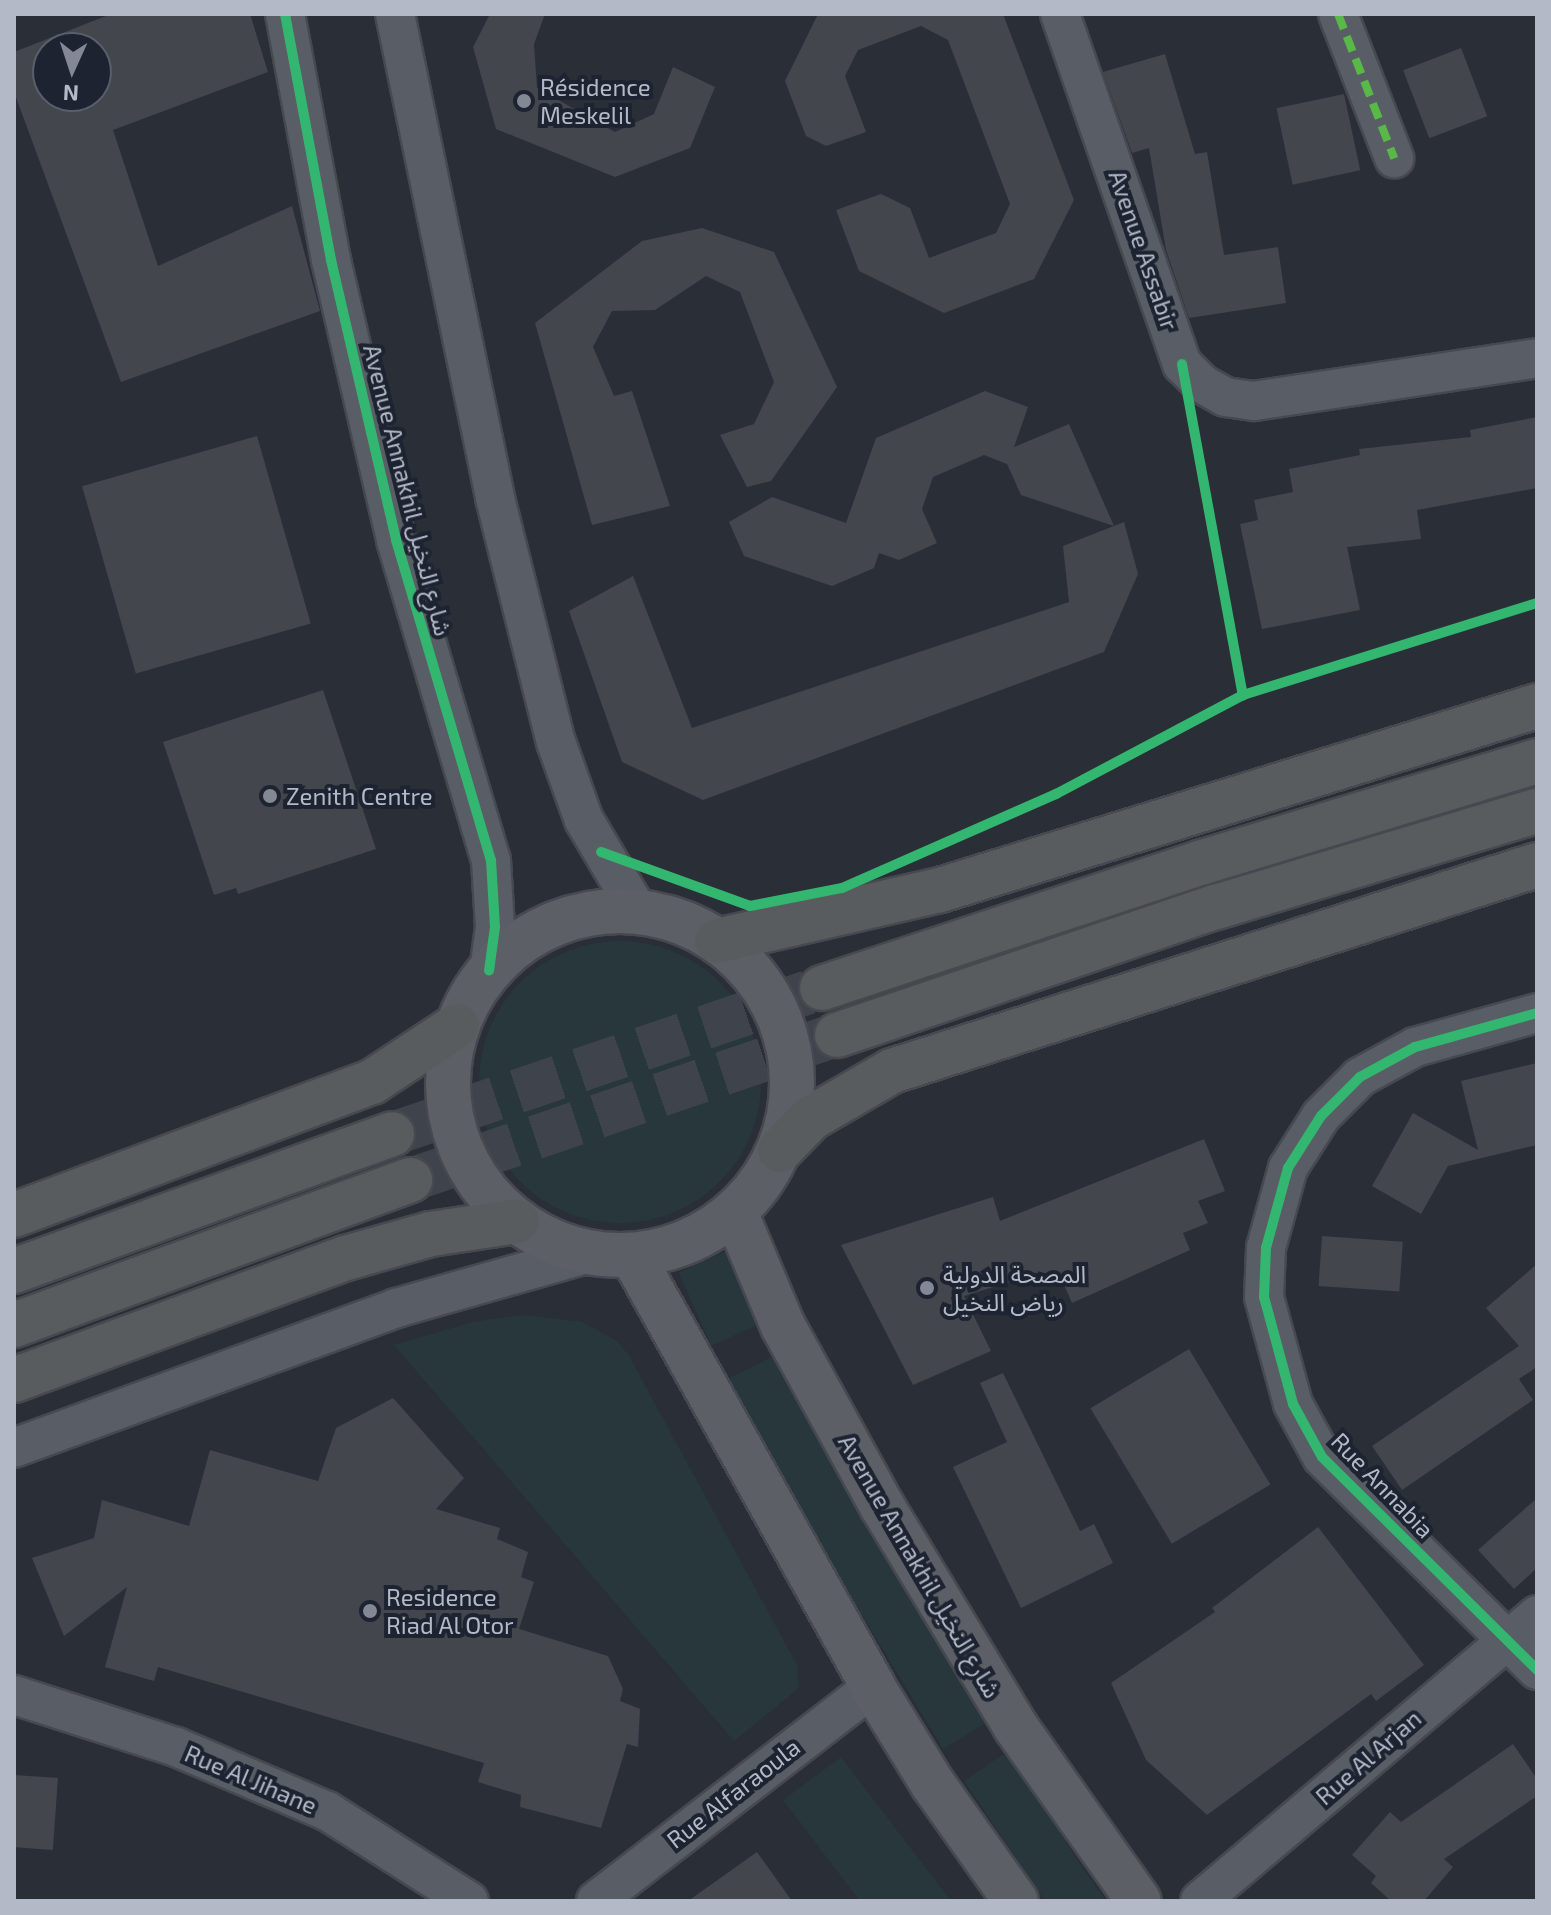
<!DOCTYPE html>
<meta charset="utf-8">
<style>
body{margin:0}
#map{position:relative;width:1551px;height:1915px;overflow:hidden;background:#2a2e36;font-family:"Exo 2","Noto Sans Arabic",sans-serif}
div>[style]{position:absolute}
.green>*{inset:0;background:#27373c;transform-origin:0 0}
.round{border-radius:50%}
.building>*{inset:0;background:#43464d;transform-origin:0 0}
.highway-tunnel>*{height:44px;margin-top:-22px;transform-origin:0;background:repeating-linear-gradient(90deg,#3f434c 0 44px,transparent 0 66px)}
.roads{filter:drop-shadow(2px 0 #46494f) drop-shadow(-2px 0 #46494f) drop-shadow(0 2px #46494f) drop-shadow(0 -2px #46494f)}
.minor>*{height:38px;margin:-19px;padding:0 19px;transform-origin:19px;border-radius:19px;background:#595d65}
.major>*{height:44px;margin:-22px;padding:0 22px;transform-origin:22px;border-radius:22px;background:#5c5f66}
.major>.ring{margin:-22px;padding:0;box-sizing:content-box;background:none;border:44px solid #5c5f66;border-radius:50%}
.highway>*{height:44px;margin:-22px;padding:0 22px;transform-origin:22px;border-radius:22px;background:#595c5f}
.quiet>*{height:8px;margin-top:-4px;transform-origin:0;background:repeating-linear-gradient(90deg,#58b947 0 16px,transparent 0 24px)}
.cycleway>*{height:10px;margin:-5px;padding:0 5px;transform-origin:5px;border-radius:5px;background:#33b770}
.dots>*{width:22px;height:22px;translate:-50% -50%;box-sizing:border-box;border:4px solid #1d2331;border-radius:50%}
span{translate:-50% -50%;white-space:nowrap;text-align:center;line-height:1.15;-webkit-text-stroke:8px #1d2331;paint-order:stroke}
.poi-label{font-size:24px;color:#b4b9c8}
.left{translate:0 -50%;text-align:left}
.street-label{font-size:24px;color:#b4b9c8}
.frame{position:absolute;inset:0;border:16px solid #b4b9c8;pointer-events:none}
.north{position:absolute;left:32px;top:32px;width:80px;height:80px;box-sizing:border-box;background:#1d2331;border:2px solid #595f6d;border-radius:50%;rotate:183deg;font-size:22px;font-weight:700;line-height:32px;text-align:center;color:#b4b9c8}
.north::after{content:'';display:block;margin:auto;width:28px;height:36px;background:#848895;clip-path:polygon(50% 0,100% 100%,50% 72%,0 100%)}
</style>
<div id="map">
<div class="green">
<div class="round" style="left:479px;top:941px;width:282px;height:282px"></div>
<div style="left:727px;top:1251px;width:80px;height:53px;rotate:66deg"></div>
<div style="clip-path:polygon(523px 1315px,582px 1322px,616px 1340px,628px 1354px,797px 1665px,799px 1688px,734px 1741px,394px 1345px,472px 1322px)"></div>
<div style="clip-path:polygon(774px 1356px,867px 1529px,987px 1722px,943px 1749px,815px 1537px,729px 1378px)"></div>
<div style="clip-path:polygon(1008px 1751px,1076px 1858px,1106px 1901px,1045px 1901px,964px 1781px)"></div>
<div style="clip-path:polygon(841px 1757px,951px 1901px,860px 1901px,783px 1800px)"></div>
</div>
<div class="building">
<div style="clip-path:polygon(evenodd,111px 14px,250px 14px,268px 72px,113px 130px,158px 266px,292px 206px,320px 311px,121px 382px,14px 92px,14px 52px,111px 14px,48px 48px,96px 48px,96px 96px,48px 96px,48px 48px)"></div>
<div style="clip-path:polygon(490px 14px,545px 14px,534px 44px,537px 88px,615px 132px,654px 114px,673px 67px,715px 87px,690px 148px,615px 177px,496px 129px,473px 47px)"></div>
<div style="clip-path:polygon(818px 14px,1003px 14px,1074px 200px,1034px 279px,944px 313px,859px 271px,836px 210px,881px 194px,910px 208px,929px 258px,996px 233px,1010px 204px,948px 40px,921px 26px,858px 50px,845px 76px,866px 132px,826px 146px,806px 136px,785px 81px)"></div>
<div style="left:1461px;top:48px;width:73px;height:62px;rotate:69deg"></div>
<div style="clip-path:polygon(1165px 54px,1195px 154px,1207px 152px,1224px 255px,1278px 247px,1286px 303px,1189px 318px,1166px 250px,1149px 148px,1132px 153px,1103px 72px)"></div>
<div style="left:1344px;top:94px;width:78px;height:69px;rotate:78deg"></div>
<div style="clip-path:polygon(702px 228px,774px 252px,837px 387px,771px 481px,747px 487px,720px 435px,754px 424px,774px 382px,740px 292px,706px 276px,655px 310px,612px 311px,593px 347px,614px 396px,632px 391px,670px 506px,592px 525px,535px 323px,642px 241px)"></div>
<div style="clip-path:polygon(985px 391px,1028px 407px,1014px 447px,1069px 424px,1114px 526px,1021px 495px,1007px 464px,984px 455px,933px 477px,922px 509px,937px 543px,899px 560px,879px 553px,874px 568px,832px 586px,744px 556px,729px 522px,772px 497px,846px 523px,876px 438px)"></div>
<div style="clip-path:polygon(1537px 417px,1537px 488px,1417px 510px,1421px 539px,1347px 547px,1360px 610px,1262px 629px,1240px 524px,1258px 520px,1254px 500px,1293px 492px,1289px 469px,1360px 455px,1359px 449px,1471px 437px,1470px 430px)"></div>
<div style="left:257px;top:436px;width:195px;height:182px;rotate:74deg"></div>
<div style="clip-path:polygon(1124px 522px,1138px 574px,1104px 652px,703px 800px,622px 762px,569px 611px,633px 576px,692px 728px,1069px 602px,1063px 546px)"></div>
<div style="clip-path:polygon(323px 690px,376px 849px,238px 894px,236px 888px,214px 895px,163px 742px)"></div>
<div style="clip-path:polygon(1537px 1063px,1537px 1145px,1448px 1166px,1421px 1214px,1372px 1186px,1413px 1113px,1478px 1150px,1461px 1081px)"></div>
<div style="clip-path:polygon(1204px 1139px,1225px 1191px,1198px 1201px,1208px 1223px,1183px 1233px,1190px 1250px,1072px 1303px,1062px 1280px,1045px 1287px,1039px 1273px,964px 1296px,991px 1351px,913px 1385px,841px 1245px,993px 1197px,1000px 1221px)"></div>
<div style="left:1322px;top:1236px;width:81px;height:50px;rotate:4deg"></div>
<div style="clip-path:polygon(1537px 1264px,1537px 1367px,1519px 1379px,1533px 1400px,1402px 1490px,1372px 1446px,1519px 1346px,1486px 1308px)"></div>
<div style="left:1189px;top:1349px;width:158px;height:115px;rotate:59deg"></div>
<div style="clip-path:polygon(1003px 1373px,1080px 1531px,1094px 1524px,1113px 1563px,1021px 1608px,953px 1467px,1007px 1442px,980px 1383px)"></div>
<div style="clip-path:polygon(393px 1398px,464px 1478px,436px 1509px,500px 1528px,497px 1539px,528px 1552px,521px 1577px,534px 1582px,519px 1629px,608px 1656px,623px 1689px,620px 1701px,640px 1709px,638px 1747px,627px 1744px,601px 1828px,520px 1807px,521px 1795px,478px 1782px,484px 1763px,158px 1667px,154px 1681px,105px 1667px,127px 1587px,64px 1636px,32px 1558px,94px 1538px,102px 1500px,189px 1526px,210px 1450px,318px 1481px,336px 1428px)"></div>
<div style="clip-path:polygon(1537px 1498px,1537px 1568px,1514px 1589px,1478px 1550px)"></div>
<div style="clip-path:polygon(1318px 1527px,1424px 1665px,1376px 1701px,1371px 1694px,1207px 1815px,1146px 1760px,1111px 1683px,1215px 1612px,1212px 1608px)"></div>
<div style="clip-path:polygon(1513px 1744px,1537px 1779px,1537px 1796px,1444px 1859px,1453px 1867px,1424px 1901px,1391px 1901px,1371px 1883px,1376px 1876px,1352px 1855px,1390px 1812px,1401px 1822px)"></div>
<div style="left:14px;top:1775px;width:44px;height:72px;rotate:4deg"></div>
<div style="clip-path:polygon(757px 1852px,792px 1901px,688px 1901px)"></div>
</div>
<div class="highway-tunnel">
<div style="left:392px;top:1134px;width:454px;rotate:-18.8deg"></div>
<div style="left:410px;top:1180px;width:451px;rotate:-18.8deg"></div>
</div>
<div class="roads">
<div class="minor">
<div style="left:285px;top:14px;width:250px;rotate:79.4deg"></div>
<div style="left:331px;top:260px;width:287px;rotate:76.9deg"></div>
<div style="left:396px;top:540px;width:334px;rotate:73.5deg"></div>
<div style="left:491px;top:860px;width:67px;rotate:86.6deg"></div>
<div style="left:495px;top:927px;width:44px;rotate:97.8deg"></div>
<div style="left:395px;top:14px;width:494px;rotate:78.3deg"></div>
<div style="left:495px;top:498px;width:252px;rotate:76deg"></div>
<div style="left:556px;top:742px;width:83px;rotate:70.3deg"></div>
<div style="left:584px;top:820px;width:108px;rotate:59.4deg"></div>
<div style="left:1060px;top:14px;width:371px;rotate:70.8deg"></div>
<div style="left:1182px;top:364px;width:28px;rotate:45deg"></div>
<div style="left:1202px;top:384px;width:26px;rotate:29deg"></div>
<div style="left:1225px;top:397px;width:29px;rotate:8deg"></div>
<div style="left:1254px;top:401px;width:286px;rotate:-8.6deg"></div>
<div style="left:1338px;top:14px;width:155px;rotate:68.7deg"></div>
<div style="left:1537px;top:1013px;width:127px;rotate:164.4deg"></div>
<div style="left:1415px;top:1047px;width:63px;rotate:151.4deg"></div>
<div style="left:1360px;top:1077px;width:55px;rotate:135deg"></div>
<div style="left:1321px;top:1116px;width:62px;rotate:122.4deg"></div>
<div style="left:1288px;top:1168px;width:83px;rotate:105.4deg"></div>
<div style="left:1266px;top:1248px;width:49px;rotate:92.3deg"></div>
<div style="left:1264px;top:1297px;width:111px;rotate:74.8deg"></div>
<div style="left:1293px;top:1404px;width:60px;rotate:61.3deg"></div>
<div style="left:1322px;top:1457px;width:303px;rotate:44.7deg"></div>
<div style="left:14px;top:1448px;width:407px;rotate:-20.1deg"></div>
<div style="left:396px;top:1308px;width:202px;rotate:-15.8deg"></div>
<div style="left:14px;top:1695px;width:170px;rotate:17.8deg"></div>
<div style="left:176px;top:1747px;width:164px;rotate:23deg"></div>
<div style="left:327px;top:1811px;width:168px;rotate:32.4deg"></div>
<div style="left:596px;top:1901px;width:350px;rotate:-37.7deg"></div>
<div style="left:1200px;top:1901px;width:442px;rotate:-40.3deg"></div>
</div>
<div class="major">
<div class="ring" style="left:448px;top:911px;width:300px;height:300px"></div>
<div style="left:735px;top:1212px;width:124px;rotate:67.2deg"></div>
<div style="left:783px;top:1326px;width:205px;rotate:61.2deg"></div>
<div style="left:882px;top:1506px;width:257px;rotate:58.8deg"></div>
<div style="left:1015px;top:1726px;width:214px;rotate:54.7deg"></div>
<div style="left:632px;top:1255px;width:495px;rotate:60.8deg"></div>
<div style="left:873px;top:1687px;width:113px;rotate:58.4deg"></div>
<div style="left:932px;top:1783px;width:145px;rotate:54.6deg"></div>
</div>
<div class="highway">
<div style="left:717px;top:941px;width:229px;rotate:-12.9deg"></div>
<div style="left:940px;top:890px;width:625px;rotate:-17.13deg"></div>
<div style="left:822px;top:988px;width:401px;rotate:-18.3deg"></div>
<div style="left:1203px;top:862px;width:349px;rotate:-16.8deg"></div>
<div style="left:837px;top:1035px;width:400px;rotate:-18.7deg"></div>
<div style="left:1216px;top:907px;width:335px;rotate:-16.7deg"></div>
<div style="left:780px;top:1150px;width:45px;rotate:-45.9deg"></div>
<div style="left:811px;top:1118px;width:94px;rotate:-30.1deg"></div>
<div style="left:892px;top:1071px;width:677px;rotate:-17.71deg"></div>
<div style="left:14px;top:1215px;width:382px;rotate:-20.4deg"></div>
<div style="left:372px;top:1082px;width:102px;rotate:-33.4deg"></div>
<div style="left:14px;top:1271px;width:402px;rotate:-19.9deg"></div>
<div style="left:14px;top:1325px;width:422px;rotate:-20.1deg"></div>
<div style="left:14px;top:1380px;width:354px;rotate:-20.2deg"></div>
<div style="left:346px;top:1258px;width:88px;rotate:-15.8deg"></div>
<div style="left:431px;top:1234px;width:87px;rotate:-8.6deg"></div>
</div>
</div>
<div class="quiet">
<div style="left:1338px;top:14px;width:155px;rotate:68.7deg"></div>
</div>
<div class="cycleway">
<div style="left:285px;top:14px;width:250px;rotate:79.4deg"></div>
<div style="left:331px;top:260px;width:287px;rotate:76.9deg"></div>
<div style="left:396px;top:540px;width:334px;rotate:73.5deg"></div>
<div style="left:491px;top:860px;width:67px;rotate:86.6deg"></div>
<div style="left:495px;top:927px;width:44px;rotate:97.8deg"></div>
<div style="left:1182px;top:364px;width:337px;rotate:79.6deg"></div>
<div style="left:601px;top:852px;width:158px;rotate:19.9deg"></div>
<div style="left:750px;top:906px;width:94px;rotate:-11.1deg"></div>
<div style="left:842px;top:888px;width:234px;rotate:-23.7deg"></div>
<div style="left:1056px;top:794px;width:212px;rotate:-27.9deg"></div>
<div style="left:1243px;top:695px;width:308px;rotate:-17.4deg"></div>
<div style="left:1537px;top:1013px;width:127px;rotate:164.4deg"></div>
<div style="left:1415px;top:1047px;width:63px;rotate:151.4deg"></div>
<div style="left:1360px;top:1077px;width:55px;rotate:135deg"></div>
<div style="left:1321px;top:1116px;width:62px;rotate:122.4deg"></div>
<div style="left:1288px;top:1168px;width:83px;rotate:105.4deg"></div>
<div style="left:1266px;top:1248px;width:49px;rotate:92.3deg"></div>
<div style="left:1264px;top:1297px;width:111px;rotate:74.8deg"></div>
<div style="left:1293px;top:1404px;width:60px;rotate:61.3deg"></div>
<div style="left:1322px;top:1457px;width:303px;rotate:44.7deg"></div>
</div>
<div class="dots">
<div style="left:524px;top:101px;background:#848895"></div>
<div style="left:270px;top:796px;background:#848895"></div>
<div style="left:927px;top:1288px;background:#848895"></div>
<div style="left:370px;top:1611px;background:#848895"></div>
</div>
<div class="poi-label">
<span class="left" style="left:540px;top:101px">Résidence<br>Meskelil</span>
<span class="left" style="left:286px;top:796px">Zenith Centre</span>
<span class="left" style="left:943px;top:1288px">المصحة الدولية<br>رياض النخيل</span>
<span class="left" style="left:386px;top:1611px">Residence<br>Riad Al Otor</span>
</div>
<div class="street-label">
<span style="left:1144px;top:250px;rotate:71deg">Avenue Assabir</span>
<span style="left:408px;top:490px;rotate:76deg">Avenue Annakhil شارع النخيل</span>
<span style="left:1383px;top:1485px;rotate:46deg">Rue Annabia</span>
<span style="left:920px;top:1566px;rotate:60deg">Avenue Annakhil شارع النخيل</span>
<span style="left:1368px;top:1757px;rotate:-41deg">Rue Al Arjan</span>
<span style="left:251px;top:1779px;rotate:23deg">Rue Al Jihane</span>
<span style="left:733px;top:1793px;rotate:-38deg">Rue Alfaraoula</span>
</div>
<div class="frame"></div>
<div class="north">N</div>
</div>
